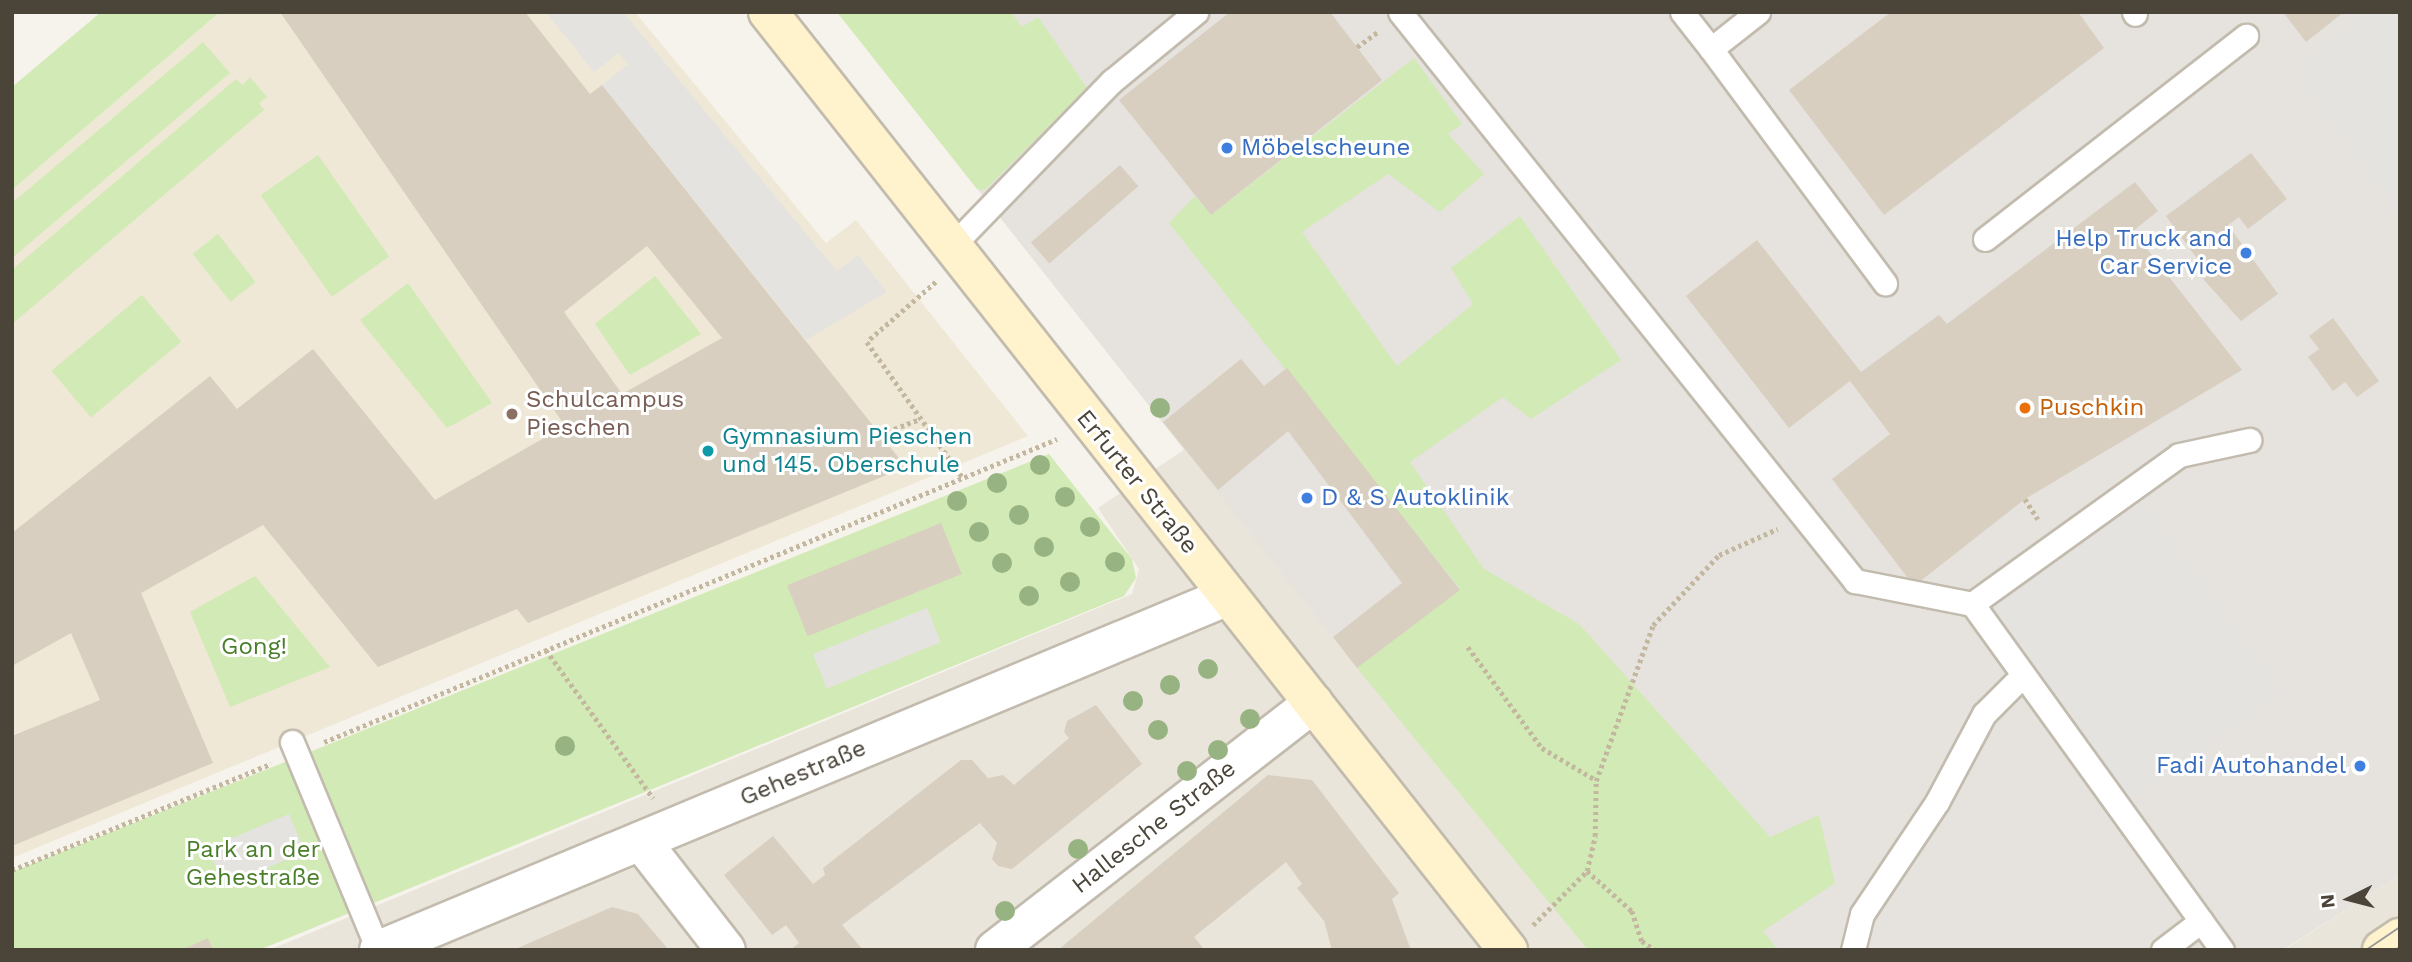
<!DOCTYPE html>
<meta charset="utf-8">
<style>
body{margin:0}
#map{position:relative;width:2412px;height:962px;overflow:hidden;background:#f6f3ec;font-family:"Work Sans",sans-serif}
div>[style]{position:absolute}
.residential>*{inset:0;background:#eae5da}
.industrial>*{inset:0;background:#e6e2dd}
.education>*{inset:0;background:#efe8d6}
.green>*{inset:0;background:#d2eab5;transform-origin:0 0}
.parking>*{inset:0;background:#e5e3e0;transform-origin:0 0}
.building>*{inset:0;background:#d8cfc1;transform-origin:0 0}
.path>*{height:4.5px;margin-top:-2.25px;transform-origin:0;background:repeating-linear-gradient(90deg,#c4b79f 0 3.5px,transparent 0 7px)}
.roads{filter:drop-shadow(2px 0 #c2bbae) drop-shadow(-2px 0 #c2bbae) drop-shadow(0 2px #c2bbae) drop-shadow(0 -2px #c2bbae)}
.lane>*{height:23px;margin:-11.5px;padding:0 11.5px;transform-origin:11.5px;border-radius:11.5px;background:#fff}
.street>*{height:38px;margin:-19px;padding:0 19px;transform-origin:19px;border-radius:19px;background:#fff}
.secondary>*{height:38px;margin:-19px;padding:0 19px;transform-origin:19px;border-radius:19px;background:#fff3cd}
.tram>*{height:2px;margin:-1px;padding:0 1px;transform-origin:1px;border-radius:1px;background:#9a9a9a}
.trees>*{width:20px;height:20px;margin:-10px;border-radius:50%;background:#97b381}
.dots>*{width:19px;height:19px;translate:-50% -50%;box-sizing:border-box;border:4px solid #fff;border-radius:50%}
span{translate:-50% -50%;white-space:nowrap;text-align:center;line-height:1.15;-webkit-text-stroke:6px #fff;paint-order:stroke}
.shop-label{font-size:24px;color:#366cbe}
.left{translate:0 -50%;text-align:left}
.right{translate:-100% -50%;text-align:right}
.education-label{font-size:24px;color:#785e54}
.food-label{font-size:24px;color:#c56008}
.culture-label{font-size:24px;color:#0d838f}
.street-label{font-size:24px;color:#4b4439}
.park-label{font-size:24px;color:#4a7f2a}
.frame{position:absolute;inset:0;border:14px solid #4b4439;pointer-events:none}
.north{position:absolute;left:2314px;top:864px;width:70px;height:70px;-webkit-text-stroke:5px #fff;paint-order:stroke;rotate:264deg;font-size:19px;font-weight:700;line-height:28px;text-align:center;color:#4b4439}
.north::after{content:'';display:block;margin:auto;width:24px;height:32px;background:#4b4439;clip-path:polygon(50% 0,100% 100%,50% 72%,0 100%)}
</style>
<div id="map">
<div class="residential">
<div style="clip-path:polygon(1185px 449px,1588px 950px,269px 950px,1132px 594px,1139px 569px,1098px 508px)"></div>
<div style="clip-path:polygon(2400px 875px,2400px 950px,2284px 950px,2375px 891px)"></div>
</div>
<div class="industrial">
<div style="clip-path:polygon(837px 12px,2400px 12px,2400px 875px,2283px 950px,1588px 950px,1357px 668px)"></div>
</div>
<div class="education">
<div style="clip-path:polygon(220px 12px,635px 12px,826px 243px,856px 220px,1028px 436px,12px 858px,12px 190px)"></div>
</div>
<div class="green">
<div style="clip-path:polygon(101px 12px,220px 12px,12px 190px,12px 87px)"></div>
<div style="clip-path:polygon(837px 12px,1011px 12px,1022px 27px,1038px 17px,1087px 88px,985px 190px,977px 189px)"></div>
<div style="clip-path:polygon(203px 42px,230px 73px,12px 258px,12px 203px)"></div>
<div style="clip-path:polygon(1414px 58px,1462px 124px,1448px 134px,1484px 174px,1440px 212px,1388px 174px,1302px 232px,1397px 366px,1473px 304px,1451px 268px,1520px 216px,1621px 360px,1531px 419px,1503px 397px,1410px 462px,1484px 569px,1579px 624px,1770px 837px,1819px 815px,1835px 883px,1763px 931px,1778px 950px,1588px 950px,1357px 668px,1460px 589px,1169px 223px,1195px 196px,1211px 215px)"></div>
<div style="clip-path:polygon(250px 77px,267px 97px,259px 103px,264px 110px,12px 324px,12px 270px,236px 79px,243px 85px)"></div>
<div style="left:318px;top:155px;width:124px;height:70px;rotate:55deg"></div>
<div style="left:218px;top:234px;width:61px;height:32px;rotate:52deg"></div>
<div style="clip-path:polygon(655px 276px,701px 334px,630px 375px,595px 324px)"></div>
<div style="clip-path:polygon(408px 283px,492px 403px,447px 428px,360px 320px)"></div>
<div style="left:142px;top:295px;width:61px;height:118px;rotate:50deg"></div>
<div style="clip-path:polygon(1049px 454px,1132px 559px,1136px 578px,1124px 596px,259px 950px,12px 950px,12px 872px)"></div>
<div style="clip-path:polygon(255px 576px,330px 667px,230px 707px,190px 612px)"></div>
</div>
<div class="parking">
<div style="clip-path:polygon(546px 12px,623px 12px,837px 271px,858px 255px,887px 292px,806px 340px,602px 85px,628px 64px,619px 53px,594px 72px)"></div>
<div style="clip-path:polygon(2369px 12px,2400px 12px,2400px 214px,2293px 70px)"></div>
<div style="left:2134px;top:488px;width:252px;height:199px;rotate:54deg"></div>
<div style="left:927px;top:608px;width:37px;height:123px;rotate:68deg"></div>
<div style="left:289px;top:814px;width:41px;height:88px;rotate:67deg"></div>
</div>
<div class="building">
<div style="clip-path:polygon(evenodd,280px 12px,525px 12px,590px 94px,602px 85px,906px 467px,528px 623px,517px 609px,378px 667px,263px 525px,141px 593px,213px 763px,12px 846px,12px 736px,100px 700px,71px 633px,12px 666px,12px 533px,210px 376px,237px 409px,313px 349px,435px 500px,565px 426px,280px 12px,647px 246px,722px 338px,622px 394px,564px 312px,647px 246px)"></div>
<div style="clip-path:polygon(1230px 12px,1330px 12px,1382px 80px,1211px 215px,1119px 100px)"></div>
<div style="clip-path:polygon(1891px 12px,2078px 12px,2104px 48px,1884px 215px,1789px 90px)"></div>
<div style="clip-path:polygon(2283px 12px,2344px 12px,2306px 42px)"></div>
<div style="clip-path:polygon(2251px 153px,2287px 199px,2248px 229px,2239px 217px,2228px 225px,2278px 294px,2241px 321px,2203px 279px,2209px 275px,2166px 216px)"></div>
<div style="left:1120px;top:165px;width:28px;height:118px;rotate:49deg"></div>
<div style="clip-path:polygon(2135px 182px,2158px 211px,2133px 231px,2242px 370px,2025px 499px,1914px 586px,1832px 479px,1890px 434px,1850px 381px,1789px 428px,1686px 296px,1757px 240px,1861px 372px,1939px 315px,1947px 324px)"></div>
<div style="clip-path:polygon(2333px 318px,2379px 381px,2357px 397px,2345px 382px,2333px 391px,2308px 357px,2319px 349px,2309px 336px)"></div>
<div style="clip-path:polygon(1241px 359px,1264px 386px,1287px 368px,1460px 590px,1357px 668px,1333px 637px,1402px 583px,1288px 431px,1218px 490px,1163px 422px)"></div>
<div style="left:941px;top:523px;width:55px;height:166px;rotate:68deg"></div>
<div style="clip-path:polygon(1096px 705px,1142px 764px,1012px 869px,998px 866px,992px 859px,997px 843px,980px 823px,842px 925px,863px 950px,790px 950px,799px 943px,786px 925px,772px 935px,724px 875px,773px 836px,813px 884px,825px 875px,823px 868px,961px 760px,972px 760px,988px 778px,1003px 775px,1014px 785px,1069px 738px,1064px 732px,1067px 721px)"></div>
<div style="clip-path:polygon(1268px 775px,1312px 780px,1399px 893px,1392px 899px,1411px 950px,1332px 950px,1324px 921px,1297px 888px,1302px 884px,1286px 862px,1194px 937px,1205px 950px,1058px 950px)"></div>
<div style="clip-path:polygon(612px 907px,638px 914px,669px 950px,513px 950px)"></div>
<div style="clip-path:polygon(208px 938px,213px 950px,181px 950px)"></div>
</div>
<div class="path">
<div style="left:1357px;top:47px;width:27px;rotate:-36deg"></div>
<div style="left:936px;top:282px;width:91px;rotate:139deg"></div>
<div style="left:867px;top:342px;width:166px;rotate:54.8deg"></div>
<div style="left:881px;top:434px;width:42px;rotate:-21deg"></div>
<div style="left:2025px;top:499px;width:24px;rotate:57deg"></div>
<div style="left:1468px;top:647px;width:125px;rotate:53.8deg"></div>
<div style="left:1542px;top:748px;width:63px;rotate:30.7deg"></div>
<div style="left:546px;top:650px;width:183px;rotate:54.1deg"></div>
<div style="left:324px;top:742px;width:793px;rotate:-22.46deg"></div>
<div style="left:12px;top:870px;width:280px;rotate:-22.3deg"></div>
<div style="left:1587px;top:871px;width:60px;rotate:41.6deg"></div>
<div style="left:1632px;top:911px;width:32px;rotate:72deg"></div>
<div style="left:1642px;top:941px;width:16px;rotate:35deg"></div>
<div style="left:1533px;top:925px;width:76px;rotate:-45deg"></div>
<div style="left:1587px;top:871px;width:36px;rotate:-77deg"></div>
<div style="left:1595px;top:836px;width:55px;rotate:-89deg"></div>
<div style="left:1596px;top:781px;width:166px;rotate:-69.9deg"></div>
<div style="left:1653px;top:625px;width:96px;rotate:-46.7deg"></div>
<div style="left:1719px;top:555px;width:64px;rotate:-24.1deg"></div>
</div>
<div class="roads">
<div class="lane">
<div style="left:1400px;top:12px;width:729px;rotate:51.35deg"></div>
<div style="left:1855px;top:581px;width:119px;rotate:11.1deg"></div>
<div style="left:1682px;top:12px;width:47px;rotate:51.9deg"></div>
<div style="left:1711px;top:49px;width:60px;rotate:-38.2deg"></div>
<div style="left:2134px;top:12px;width:2px;rotate:63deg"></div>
<div style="left:1711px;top:49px;width:292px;rotate:53.4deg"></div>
<div style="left:1985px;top:239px;width:331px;rotate:-37.9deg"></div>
<div style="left:952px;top:246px;width:230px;rotate:-45.9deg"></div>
<div style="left:1112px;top:81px;width:109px;rotate:-39.4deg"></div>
<div style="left:292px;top:742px;width:225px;rotate:67.5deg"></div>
<div style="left:1853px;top:950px;width:37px;rotate:-76deg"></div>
<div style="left:1862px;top:914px;width:135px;rotate:-56.2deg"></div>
<div style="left:1937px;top:802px;width:100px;rotate:-61.9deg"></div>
<div style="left:1984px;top:714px;width:55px;rotate:-45deg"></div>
<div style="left:2163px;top:950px;width:48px;rotate:-37.3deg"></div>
<div style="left:2222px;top:950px;width:427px;rotate:-125.8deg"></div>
<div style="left:1972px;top:604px;width:255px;rotate:-35.7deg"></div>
<div style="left:2179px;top:455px;width:72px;rotate:-12.1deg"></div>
</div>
<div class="street">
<div style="left:641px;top:841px;width:138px;rotate:52.1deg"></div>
<div style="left:379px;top:950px;width:920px;rotate:-22.63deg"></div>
<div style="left:995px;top:950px;width:403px;rotate:-37.8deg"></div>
</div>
<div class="secondary">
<div style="left:768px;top:12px;width:1195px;rotate:51.73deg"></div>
<div style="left:2382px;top:950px;width:22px;rotate:-34deg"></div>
</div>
</div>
<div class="tram">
<div style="left:2366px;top:950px;width:41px;rotate:-34.1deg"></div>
<div style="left:2395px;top:950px;width:6px;rotate:-31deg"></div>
</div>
<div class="trees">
<div style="left:1160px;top:408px"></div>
<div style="left:1040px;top:465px"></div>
<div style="left:997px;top:483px"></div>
<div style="left:1065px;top:497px"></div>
<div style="left:957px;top:501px"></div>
<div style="left:1019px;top:515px"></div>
<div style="left:1090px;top:527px"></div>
<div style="left:979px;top:532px"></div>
<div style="left:1044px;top:547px"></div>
<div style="left:1115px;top:562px"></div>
<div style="left:1002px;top:563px"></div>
<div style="left:1070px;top:582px"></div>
<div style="left:1029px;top:596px"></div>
<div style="left:1208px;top:669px"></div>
<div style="left:1170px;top:685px"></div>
<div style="left:1133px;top:701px"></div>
<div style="left:1250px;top:719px"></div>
<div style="left:1158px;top:730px"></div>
<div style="left:565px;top:746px"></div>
<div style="left:1218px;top:750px"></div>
<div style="left:1187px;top:771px"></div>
<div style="left:1078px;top:849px"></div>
<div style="left:1005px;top:911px"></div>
</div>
<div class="dots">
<div style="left:1227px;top:148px;background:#3f7fe0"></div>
<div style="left:2246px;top:253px;background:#3f7fe0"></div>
<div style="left:2025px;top:408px;background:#e8710a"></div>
<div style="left:512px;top:414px;background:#8d6e63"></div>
<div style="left:708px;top:451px;background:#0f9aa8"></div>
<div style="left:1307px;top:498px;background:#3f7fe0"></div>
<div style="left:2360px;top:766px;background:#3f7fe0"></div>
</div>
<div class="shop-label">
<span class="left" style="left:1241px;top:148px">Möbelscheune</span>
<span class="right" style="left:2232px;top:253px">Help Truck and<br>Car Service</span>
<span class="left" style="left:1321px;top:498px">D &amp; S Autoklinik</span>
<span class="right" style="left:2346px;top:766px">Fadi Autohandel</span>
</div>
<div class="education-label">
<span class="left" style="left:526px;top:414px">Schulcampus<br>Pieschen</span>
</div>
<div class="food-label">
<span class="left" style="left:2039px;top:408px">Puschkin</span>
</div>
<div class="culture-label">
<span class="left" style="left:722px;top:451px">Gymnasium Pieschen<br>und 145. Oberschule</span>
</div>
<div class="street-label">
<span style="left:1137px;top:482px;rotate:51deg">Erfurter Straße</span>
<span style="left:803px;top:773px;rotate:-23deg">Gehestraße</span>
<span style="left:1154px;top:827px;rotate:-38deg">Hallesche Straße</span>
</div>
<div class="park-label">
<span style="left:254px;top:647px">Gong!</span>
<span style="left:253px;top:864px">Park an der<br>Gehestraße</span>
</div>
<div class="frame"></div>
<div class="north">N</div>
</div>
